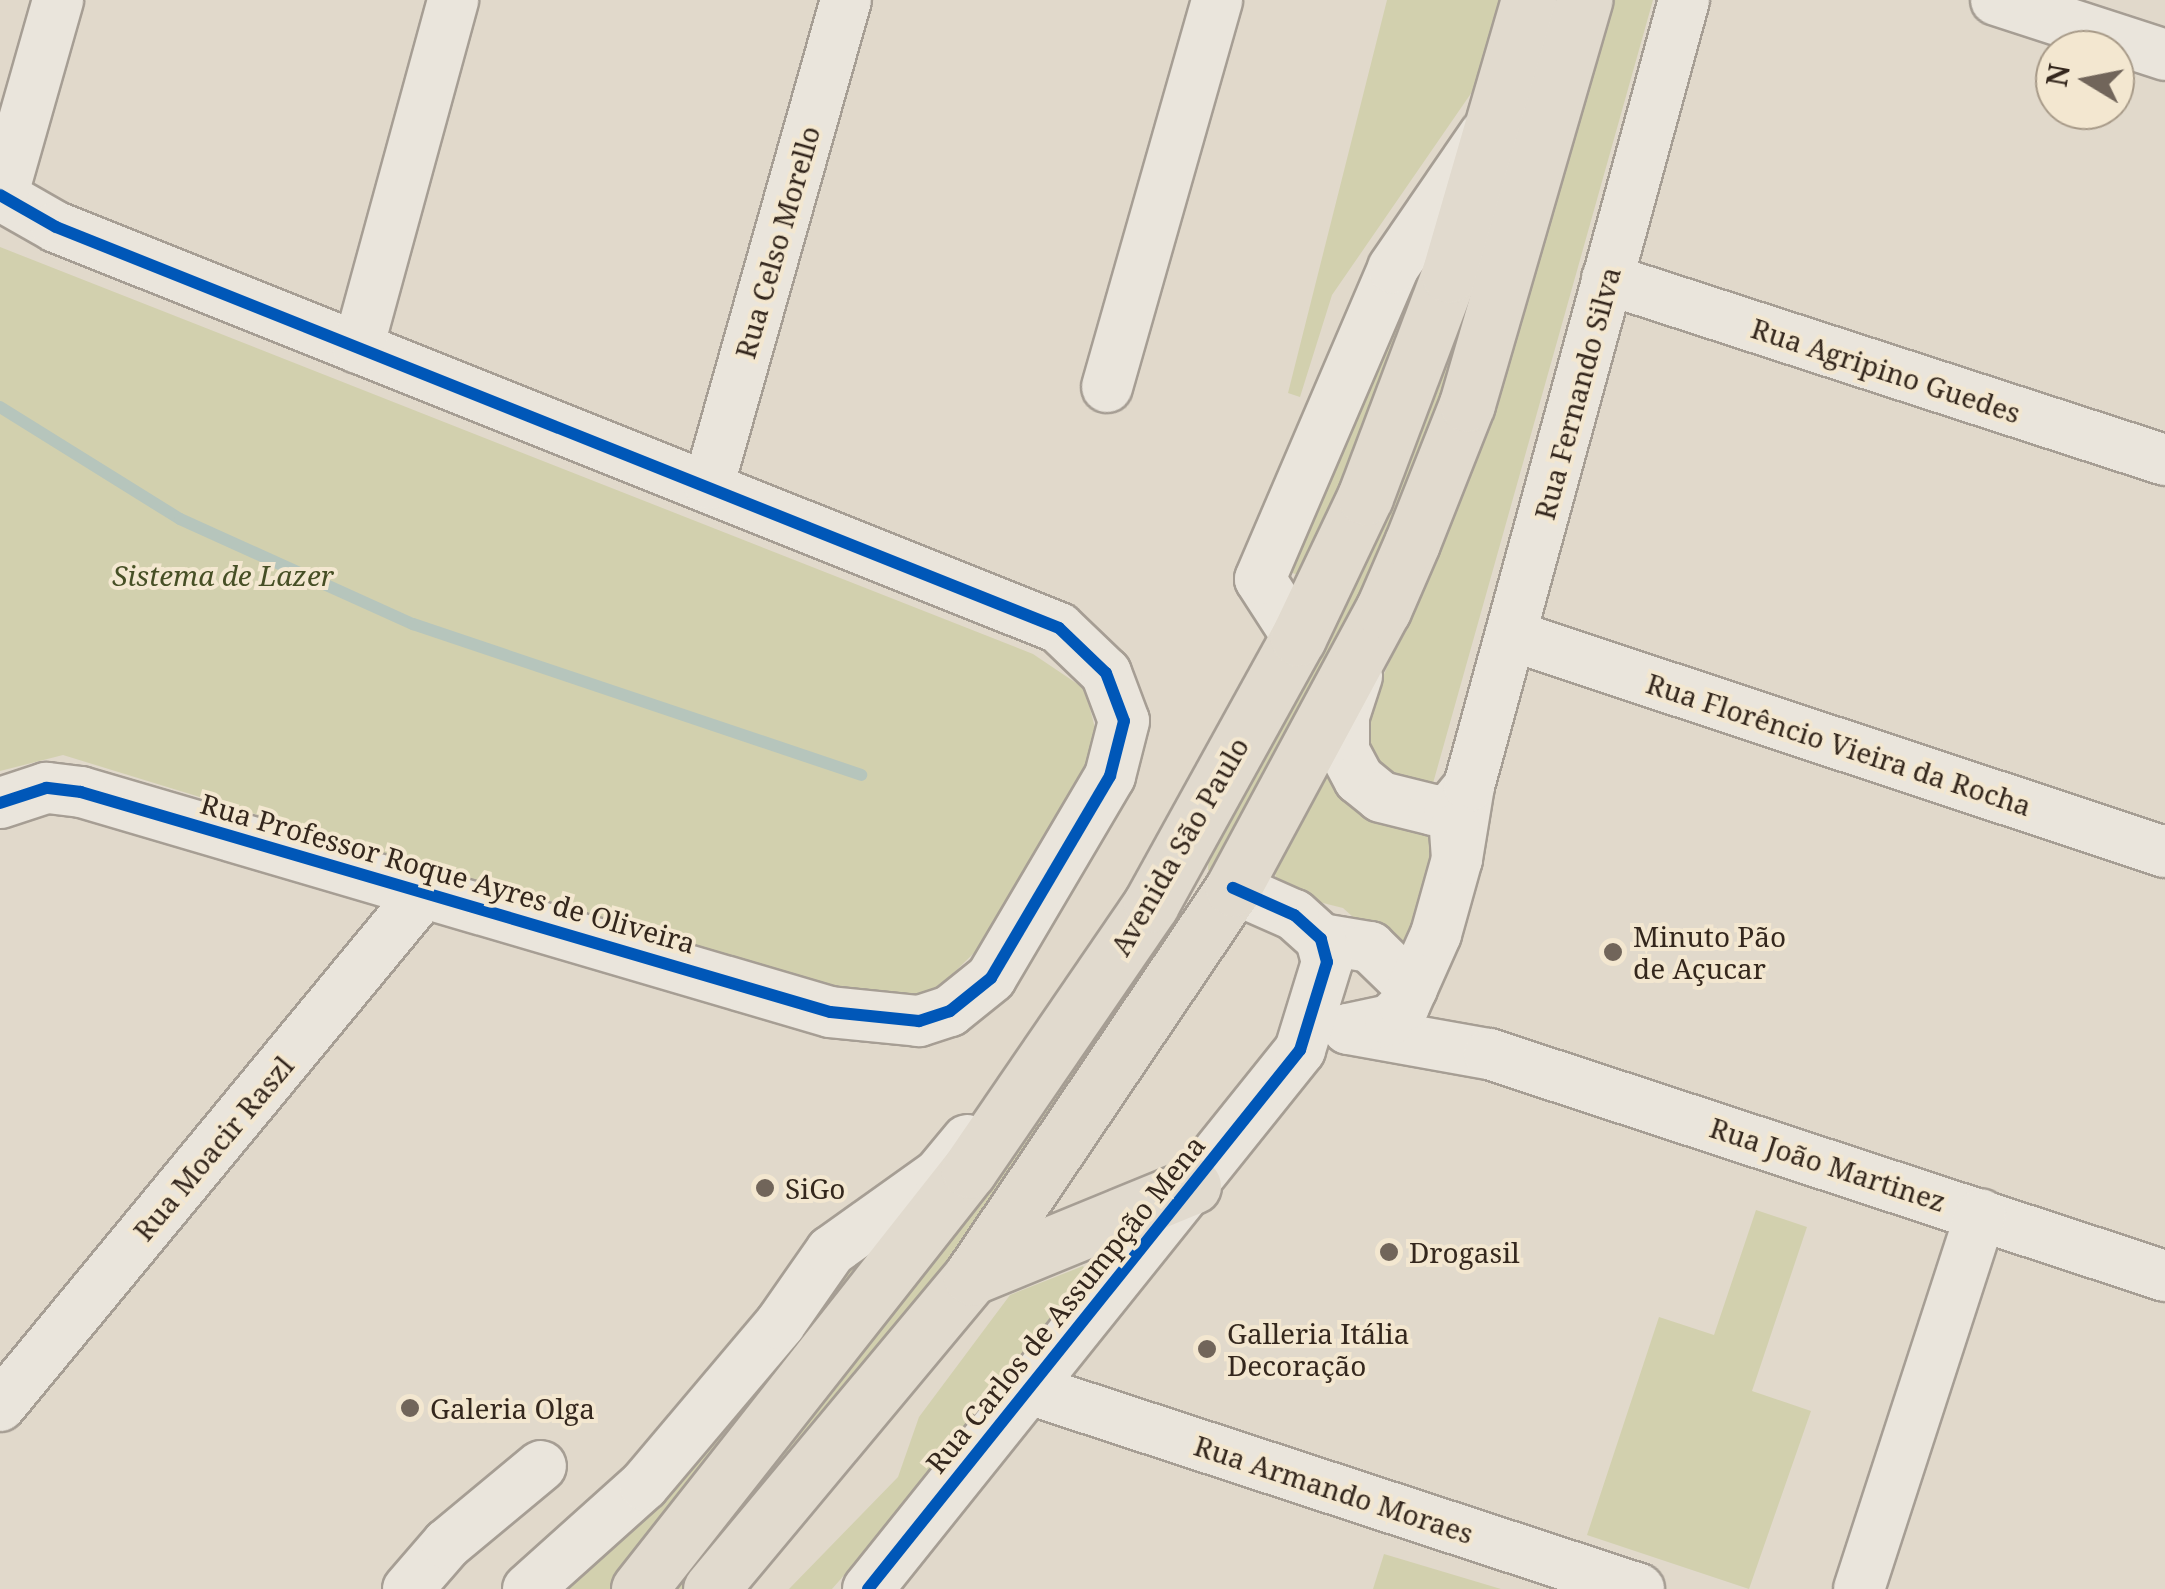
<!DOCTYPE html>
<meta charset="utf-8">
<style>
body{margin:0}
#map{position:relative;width:2165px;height:1589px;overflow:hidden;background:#e1d9cb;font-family:"Noto Serif",serif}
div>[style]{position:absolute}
.green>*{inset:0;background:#d2d0ae}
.stream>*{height:12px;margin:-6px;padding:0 6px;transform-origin:6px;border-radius:6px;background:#b6c5bc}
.roads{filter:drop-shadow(2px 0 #a69e94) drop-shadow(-2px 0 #a69e94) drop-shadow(0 2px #a69e94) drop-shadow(0 -2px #a69e94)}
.minor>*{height:50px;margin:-25px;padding:0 25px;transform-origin:25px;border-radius:25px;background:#eae5dc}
.major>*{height:55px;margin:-27.5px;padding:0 27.5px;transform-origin:27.5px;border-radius:27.5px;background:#e1dace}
.cycleway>*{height:12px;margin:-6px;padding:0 6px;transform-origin:6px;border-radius:6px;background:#0057b8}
.dots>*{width:28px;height:28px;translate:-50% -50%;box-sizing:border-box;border:5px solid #f3e7d0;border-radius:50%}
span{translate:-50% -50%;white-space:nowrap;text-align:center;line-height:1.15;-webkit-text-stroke:8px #f3e7d0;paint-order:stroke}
.street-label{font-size:28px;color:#34271d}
.park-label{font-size:28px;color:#464f25;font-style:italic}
.poi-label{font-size:28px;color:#34271d}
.left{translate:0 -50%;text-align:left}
.north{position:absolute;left:2035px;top:30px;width:100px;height:100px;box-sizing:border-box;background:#f3e7d0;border:2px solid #a79a88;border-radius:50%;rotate:280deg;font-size:28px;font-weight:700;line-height:40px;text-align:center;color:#34271d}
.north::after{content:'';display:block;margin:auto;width:35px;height:45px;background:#71655a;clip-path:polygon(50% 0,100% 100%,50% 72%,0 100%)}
</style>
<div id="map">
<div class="green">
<div style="clip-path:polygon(1387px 0,1504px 0,1483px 76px,1332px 295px,1300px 397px,1288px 393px)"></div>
<div style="clip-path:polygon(1573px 0,1399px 534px,1222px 877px,1208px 870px,1209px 851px)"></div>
<div style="clip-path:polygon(1606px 0,1653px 0,1430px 794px,1376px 773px,1362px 740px,1368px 709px,1412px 613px,1499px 371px)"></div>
<div style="clip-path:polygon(0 247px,1033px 654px,1085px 689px,1096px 732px,1087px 785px,975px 952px,930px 996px,880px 1006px,63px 755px,0 771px)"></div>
<div style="clip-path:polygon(1429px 257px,1396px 377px,1300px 576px,1288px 571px,1290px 550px,1354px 428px,1398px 299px)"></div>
<div style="clip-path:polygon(1323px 755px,1440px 839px,1403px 962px,1343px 908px,1303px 898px,1276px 877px,1271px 859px)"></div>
<div style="clip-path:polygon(1177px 921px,1187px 931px,1011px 1198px,694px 1589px,666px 1589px,1162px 924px)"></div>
<div style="clip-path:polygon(1756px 1210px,1807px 1227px,1752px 1391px,1811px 1411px,1749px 1589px,1587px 1535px,1659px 1317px,1714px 1335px)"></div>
<div style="clip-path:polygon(872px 1239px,883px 1244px,624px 1589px,555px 1589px)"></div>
<div style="clip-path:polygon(1083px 1266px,1096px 1288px,832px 1589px,789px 1589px,898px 1477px,919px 1417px,1010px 1295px)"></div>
<div style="clip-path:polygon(1384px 1554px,1501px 1589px,1373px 1589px)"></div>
</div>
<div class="stream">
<div style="left:0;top:407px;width:212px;rotate:31.9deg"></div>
<div style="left:180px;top:519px;width:256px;rotate:24.3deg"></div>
<div style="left:413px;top:624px;width:473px;rotate:18.6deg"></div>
</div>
<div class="roads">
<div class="minor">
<div style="left:1996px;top:0;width:178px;rotate:18deg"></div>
<div style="left:0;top:195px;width:64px;rotate:29.7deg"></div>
<div style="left:56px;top:227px;width:1080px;rotate:21.79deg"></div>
<div style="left:1059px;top:628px;width:65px;rotate:43.8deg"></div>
<div style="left:1106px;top:673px;width:51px;rotate:69.4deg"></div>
<div style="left:1124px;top:721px;width:57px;rotate:104.3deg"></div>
<div style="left:1110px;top:776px;width:234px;rotate:120.5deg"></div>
<div style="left:991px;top:978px;width:53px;rotate:141.2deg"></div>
<div style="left:950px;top:1011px;width:33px;rotate:162deg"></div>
<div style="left:919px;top:1021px;width:89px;rotate:-174.2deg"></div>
<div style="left:830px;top:1012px;width:781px;rotate:-163.63deg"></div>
<div style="left:81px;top:792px;width:35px;rotate:-173deg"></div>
<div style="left:46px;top:788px;width:48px;rotate:161.9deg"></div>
<div style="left:2px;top:197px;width:205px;rotate:-74.1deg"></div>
<div style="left:1607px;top:279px;width:587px;rotate:17.97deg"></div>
<div style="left:358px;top:348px;width:361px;rotate:-74.7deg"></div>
<div style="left:1107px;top:387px;width:402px;rotate:-74.1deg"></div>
<div style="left:709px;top:484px;width:503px;rotate:-74.2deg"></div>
<div style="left:1513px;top:636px;width:687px;rotate:18.33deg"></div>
<div style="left:1298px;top:638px;width:70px;rotate:-122.8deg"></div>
<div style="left:1260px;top:579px;width:338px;rotate:-66.8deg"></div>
<div style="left:1393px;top:268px;width:161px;rotate:-55.6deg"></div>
<div style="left:1357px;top:676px;width:42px;rotate:108deg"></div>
<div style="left:1344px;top:716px;width:35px;rotate:90deg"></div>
<div style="left:1344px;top:751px;width:32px;rotate:62deg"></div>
<div style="left:1359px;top:779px;width:28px;rotate:39deg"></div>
<div style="left:1381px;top:797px;width:54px;rotate:14deg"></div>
<div style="left:1433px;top:810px;width:16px;rotate:4deg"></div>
<div style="left:1449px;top:811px;width:32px;rotate:-51deg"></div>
<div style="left:1457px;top:859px;width:74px;rotate:-80.7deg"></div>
<div style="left:1469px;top:786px;width:815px;rotate:-74.7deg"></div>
<div style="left:1321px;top:939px;width:50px;rotate:9.3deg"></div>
<div style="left:1370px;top:947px;width:59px;rotate:44.3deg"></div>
<div style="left:1348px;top:1029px;width:143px;rotate:10.1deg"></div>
<div style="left:1489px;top:1054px;width:712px;rotate:18.18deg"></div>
<div style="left:1348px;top:1029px;width:43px;rotate:-12.1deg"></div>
<div style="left:1390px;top:1020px;width:20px;rotate:-45deg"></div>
<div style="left:1404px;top:1006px;width:79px;rotate:-66deg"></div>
<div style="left:1436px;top:934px;width:78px;rotate:-74.4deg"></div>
<div style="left:1457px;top:859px;width:30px;rotate:-94deg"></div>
<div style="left:1029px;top:1389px;width:642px;rotate:18.15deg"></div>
<div style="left:0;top:1406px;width:669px;rotate:-50.46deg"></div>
<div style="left:408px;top:1589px;width:60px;rotate:-49.1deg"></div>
<div style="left:447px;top:1544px;width:122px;rotate:-39.7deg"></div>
<div style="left:528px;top:1589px;width:156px;rotate:-41.9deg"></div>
<div style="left:644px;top:1485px;width:211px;rotate:-49.8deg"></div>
<div style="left:780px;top:1324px;width:89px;rotate:-55.1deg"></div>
<div style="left:831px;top:1251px;width:133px;rotate:-35.5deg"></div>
<div style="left:939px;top:1174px;width:44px;rotate:-50.5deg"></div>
<div style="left:868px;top:1589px;width:691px;rotate:-51.29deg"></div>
<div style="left:1300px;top:1050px;width:92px;rotate:-72.9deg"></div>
<div style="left:1327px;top:962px;width:24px;rotate:-105deg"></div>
<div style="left:1321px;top:939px;width:36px;rotate:-138deg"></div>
<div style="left:1294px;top:915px;width:67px;rotate:-156.1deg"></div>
<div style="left:1859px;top:1589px;width:394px;rotate:-72deg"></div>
</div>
<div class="major">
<div style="left:971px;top:1277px;width:240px;rotate:-22.3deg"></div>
<div style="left:639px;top:1589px;width:533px;rotate:-51.78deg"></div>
<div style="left:969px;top:1170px;width:322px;rotate:-55.6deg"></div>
<div style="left:1151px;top:904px;width:304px;rotate:-61.1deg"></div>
<div style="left:1298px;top:638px;width:156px;rotate:-64.6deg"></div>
<div style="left:1365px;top:497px;width:237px;rotate:-69.3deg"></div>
<div style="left:1449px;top:275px;width:286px;rotate:-73.8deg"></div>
<div style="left:711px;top:1589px;width:406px;rotate:-50.2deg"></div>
<div style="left:971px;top:1277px;width:469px;rotate:-56deg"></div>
<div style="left:1233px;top:888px;width:316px;rotate:-61.7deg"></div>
<div style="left:1383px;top:610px;width:73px;rotate:-66.6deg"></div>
<div style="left:1412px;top:543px;width:149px;rotate:-68.4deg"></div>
<div style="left:1467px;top:404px;width:421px;rotate:-73.8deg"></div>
</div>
</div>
<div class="cycleway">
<div style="left:0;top:195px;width:64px;rotate:29.7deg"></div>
<div style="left:56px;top:227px;width:1080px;rotate:21.79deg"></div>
<div style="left:1059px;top:628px;width:65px;rotate:43.8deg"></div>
<div style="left:1106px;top:673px;width:51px;rotate:69.4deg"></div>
<div style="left:1124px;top:721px;width:57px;rotate:104.3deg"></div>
<div style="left:1110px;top:776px;width:234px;rotate:120.5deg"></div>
<div style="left:991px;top:978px;width:53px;rotate:141.2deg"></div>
<div style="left:950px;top:1011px;width:33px;rotate:162deg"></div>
<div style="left:919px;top:1021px;width:89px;rotate:-174.2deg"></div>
<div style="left:830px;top:1012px;width:781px;rotate:-163.63deg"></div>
<div style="left:81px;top:792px;width:35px;rotate:-173deg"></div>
<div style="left:46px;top:788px;width:48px;rotate:161.9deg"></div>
<div style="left:868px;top:1589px;width:691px;rotate:-51.29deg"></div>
<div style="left:1300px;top:1050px;width:92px;rotate:-72.9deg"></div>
<div style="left:1327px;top:962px;width:24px;rotate:-105deg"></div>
<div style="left:1321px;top:939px;width:36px;rotate:-138deg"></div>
<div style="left:1294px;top:915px;width:67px;rotate:-156.1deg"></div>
</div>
<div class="dots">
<div style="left:1613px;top:952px;background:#71655a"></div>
<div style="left:765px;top:1188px;background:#71655a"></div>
<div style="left:1389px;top:1252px;background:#71655a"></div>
<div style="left:1207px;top:1349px;background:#71655a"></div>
<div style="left:410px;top:1408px;background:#71655a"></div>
</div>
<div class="street-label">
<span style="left:777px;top:242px;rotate:-74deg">Rua Celso Morello</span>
<span style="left:1886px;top:370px;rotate:18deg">Rua Agripino Guedes</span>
<span style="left:1577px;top:393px;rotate:-75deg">Rua Fernando Silva</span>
<span style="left:1839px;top:744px;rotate:18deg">Rua Florêncio Vieira da Rocha</span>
<span style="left:1179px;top:846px;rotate:-60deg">Avenida São Paulo</span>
<span style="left:448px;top:873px;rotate:16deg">Rua Professor Roque Ayres de Oliveira</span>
<span style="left:213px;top:1148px;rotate:-50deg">Rua Moacir Raszl</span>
<span style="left:1828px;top:1164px;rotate:18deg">Rua João Martinez</span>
<span style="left:1065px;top:1304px;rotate:-51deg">Rua Carlos de Assumpção Mena</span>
<span style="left:1334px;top:1489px;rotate:18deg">Rua Armando Moraes</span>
</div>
<div class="park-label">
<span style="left:223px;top:575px">Sistema de Lazer</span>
</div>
<div class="poi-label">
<span class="left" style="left:1633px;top:952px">Minuto Pão<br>de Açucar</span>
<span class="left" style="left:785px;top:1188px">SiGo</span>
<span class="left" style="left:1409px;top:1252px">Drogasil</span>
<span class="left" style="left:1227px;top:1349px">Galleria Itália<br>Decoração</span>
<span class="left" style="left:430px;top:1408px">Galeria Olga</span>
</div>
<div class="north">N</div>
</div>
